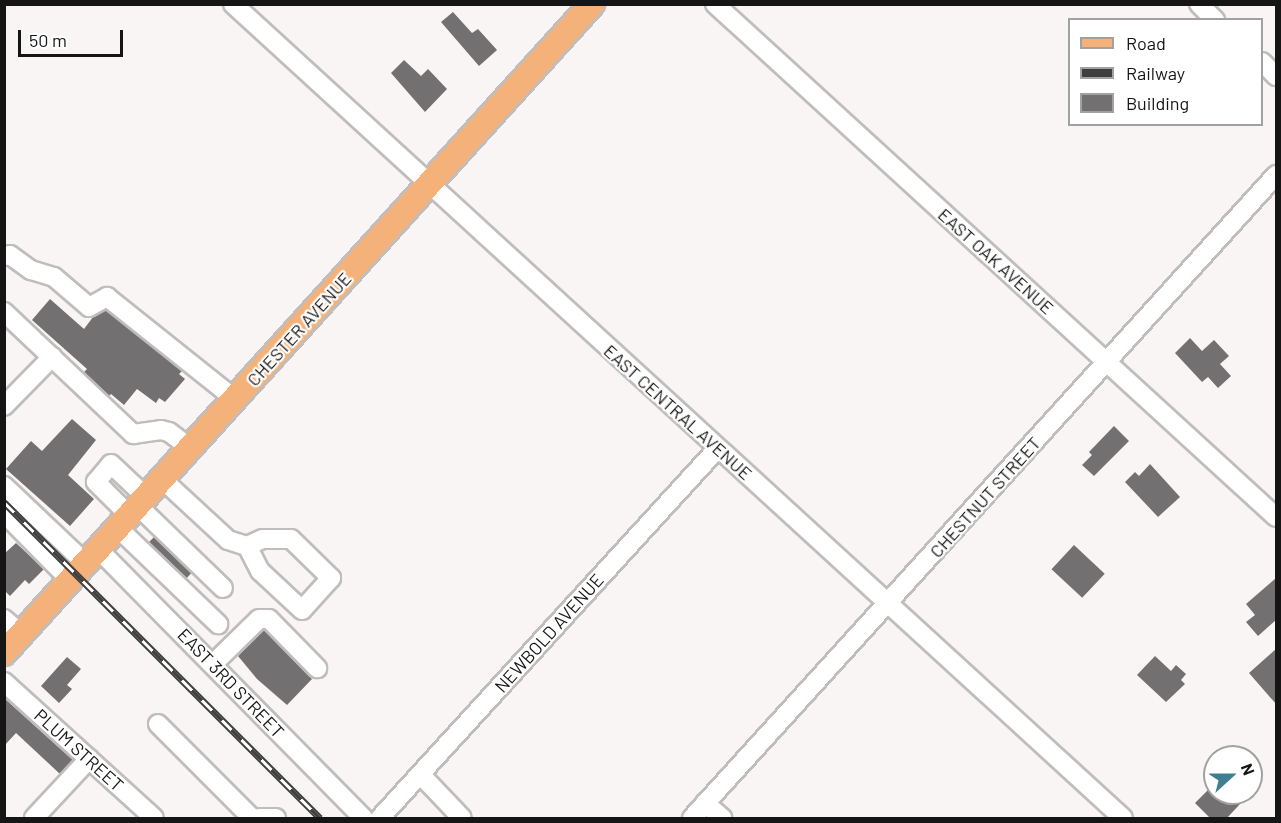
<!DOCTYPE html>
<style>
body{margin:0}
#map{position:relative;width:1281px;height:823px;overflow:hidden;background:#f9f5f5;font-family:Barlow,sans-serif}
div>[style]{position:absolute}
.building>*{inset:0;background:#737071;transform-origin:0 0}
.roads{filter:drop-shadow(2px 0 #c0bdbc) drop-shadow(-2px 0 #c0bdbc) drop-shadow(0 2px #c0bdbc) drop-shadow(0 -2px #c0bdbc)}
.minor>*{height:18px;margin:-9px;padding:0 9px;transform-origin:9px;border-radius:9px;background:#fff}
.major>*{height:24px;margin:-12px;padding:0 12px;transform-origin:12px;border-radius:12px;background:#f4b27a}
.rail>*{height:7px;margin-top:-3.5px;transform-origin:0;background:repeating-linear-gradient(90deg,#fff 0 14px,#3f3e3e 0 28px);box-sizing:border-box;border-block:2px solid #3f3e3e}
span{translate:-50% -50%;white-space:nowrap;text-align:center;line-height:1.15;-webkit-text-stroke:4.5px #fff;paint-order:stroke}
.street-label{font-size:18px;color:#161515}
.frame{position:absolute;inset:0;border:6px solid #161515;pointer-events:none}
.legend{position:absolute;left:1068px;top:18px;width:195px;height:108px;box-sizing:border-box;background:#fff;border:2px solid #a2a1a1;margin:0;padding:8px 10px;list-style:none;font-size:18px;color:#161515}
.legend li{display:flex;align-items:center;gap:12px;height:30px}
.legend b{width:30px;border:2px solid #a2a1a1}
.north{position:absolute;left:1203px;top:745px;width:60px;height:60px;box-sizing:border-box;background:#fff;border:2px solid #a2a1a1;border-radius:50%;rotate:69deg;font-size:16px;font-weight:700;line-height:24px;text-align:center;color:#161515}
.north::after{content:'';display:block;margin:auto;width:21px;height:27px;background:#3e8091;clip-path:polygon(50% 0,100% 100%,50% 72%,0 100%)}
.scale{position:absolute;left:18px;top:30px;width:105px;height:27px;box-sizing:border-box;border:3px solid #161515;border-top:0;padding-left:8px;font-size:18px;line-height:21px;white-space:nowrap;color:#161515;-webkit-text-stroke:4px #fff;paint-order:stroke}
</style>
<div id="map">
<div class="building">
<div style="clip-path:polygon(453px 12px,472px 33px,478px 29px,497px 50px,479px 66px,441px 22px)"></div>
<div style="clip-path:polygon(404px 60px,421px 76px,428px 69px,447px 89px,425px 112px,391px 73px)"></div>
<div style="clip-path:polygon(50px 299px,84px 329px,93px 317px,106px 310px,182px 371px,179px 374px,185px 379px,165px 402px,159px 398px,156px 403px,137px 389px,124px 405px,111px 394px,109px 396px,84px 372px,87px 369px,32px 320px)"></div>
<div style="clip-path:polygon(1190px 338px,1202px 351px,1214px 340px,1229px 356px,1220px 364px,1231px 376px,1218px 388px,1208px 377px,1202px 382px,1175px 353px)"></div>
<div style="clip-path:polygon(72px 419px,96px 440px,68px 475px,94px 499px,70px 526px,6px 469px,31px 441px,42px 451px)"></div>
<div style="clip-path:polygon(1114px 426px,1129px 441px,1094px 476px,1082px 465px,1092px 455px,1089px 452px)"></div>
<div style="clip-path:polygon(1150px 464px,1180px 497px,1158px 517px,1125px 482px,1135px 472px,1139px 476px)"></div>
<div style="left:154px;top:537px;width:52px;height:7px;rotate:44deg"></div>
<div style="clip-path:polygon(16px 543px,44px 569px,29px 584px,25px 580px,10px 596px,4px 590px,4px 554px)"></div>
<div style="left:1074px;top:545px;width:42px;height:33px;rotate:43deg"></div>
<div style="clip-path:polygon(1276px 578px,1276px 620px,1258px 636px,1246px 622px,1255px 615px,1246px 604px)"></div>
<div style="clip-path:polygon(264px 630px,312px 679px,287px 705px,257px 679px,238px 656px)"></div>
<div style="clip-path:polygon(1276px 649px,1276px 704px,1249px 673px)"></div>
<div style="clip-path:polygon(1155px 656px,1171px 671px,1176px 665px,1186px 674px,1181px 680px,1185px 684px,1166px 702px,1137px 675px)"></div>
<div style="clip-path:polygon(67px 657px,81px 669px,67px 685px,72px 689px,59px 703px,41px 686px)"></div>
<div style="clip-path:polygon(4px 698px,73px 760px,60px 774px,16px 733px,4px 746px)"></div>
<div style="clip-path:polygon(1215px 783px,1215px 793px,1231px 793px,1241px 803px,1226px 819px,1211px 819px,1195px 803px)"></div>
</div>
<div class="roads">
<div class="minor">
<div style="left:233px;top:4px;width:1206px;rotate:42.45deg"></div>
<div style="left:715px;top:4px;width:760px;rotate:42.44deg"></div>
<div style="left:1199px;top:4px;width:23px;rotate:45deg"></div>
<div style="left:1262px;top:62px;width:20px;rotate:45deg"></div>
<div style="left:4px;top:256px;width:6px;rotate:-9deg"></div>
<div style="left:10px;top:255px;width:26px;rotate:36deg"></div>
<div style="left:31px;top:270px;width:24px;rotate:17deg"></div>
<div style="left:54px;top:277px;width:46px;rotate:40.6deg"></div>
<div style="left:89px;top:307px;width:21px;rotate:-29deg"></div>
<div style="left:107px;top:297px;width:164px;rotate:38.6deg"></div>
<div style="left:4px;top:312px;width:178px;rotate:43.4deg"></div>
<div style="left:133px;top:434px;width:28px;rotate:-8deg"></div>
<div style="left:161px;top:430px;width:8px;rotate:14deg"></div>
<div style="left:169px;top:432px;width:26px;rotate:37deg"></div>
<div style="left:4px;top:406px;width:69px;rotate:-45.6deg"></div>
<div style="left:162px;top:479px;width:90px;rotate:42.7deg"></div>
<div style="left:228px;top:540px;width:20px;rotate:18deg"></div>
<div style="left:247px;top:546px;width:17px;rotate:-24deg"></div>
<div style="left:263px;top:539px;width:28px"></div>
<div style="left:291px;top:539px;width:56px;rotate:44.3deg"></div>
<div style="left:331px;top:578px;width:43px;rotate:132.2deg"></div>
<div style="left:302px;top:610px;width:57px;rotate:-137.1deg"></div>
<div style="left:260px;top:571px;width:28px;rotate:-117deg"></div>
<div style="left:4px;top:486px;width:112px;rotate:43.5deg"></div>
<div style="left:138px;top:506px;width:118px;rotate:44deg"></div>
<div style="left:4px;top:513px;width:94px;rotate:45.4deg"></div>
<div style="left:129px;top:515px;width:47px;rotate:-135deg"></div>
<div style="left:96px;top:482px;width:23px;rotate:-50deg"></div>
<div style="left:111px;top:464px;width:48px;rotate:43.3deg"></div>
<div style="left:118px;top:528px;width:139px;rotate:43.8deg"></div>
<div style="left:98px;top:549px;width:378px;rotate:45.4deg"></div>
<div style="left:4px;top:619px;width:23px;rotate:41deg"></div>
<div style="left:213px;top:664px;width:64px;rotate:-44.4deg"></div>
<div style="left:259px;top:619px;width:10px"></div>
<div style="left:269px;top:619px;width:69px;rotate:45.6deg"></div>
<div style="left:4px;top:682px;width:202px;rotate:42.2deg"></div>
<div style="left:158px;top:724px;width:133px;rotate:45deg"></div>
<div style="left:421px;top:775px;width:59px;rotate:46.4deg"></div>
<div style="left:705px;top:803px;width:23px;rotate:41deg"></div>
<div style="left:34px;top:818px;width:81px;rotate:-47deg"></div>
<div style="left:259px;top:818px;width:17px"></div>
<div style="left:380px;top:818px;width:501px;rotate:-47.59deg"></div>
<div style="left:692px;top:818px;width:869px;rotate:-47.75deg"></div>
</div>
<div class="major">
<div style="left:4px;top:653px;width:876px;rotate:-47.82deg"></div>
</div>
</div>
<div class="rail">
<div style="left:4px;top:502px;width:447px;rotate:45deg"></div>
</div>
<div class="street-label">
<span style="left:996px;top:261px;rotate:42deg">EAST OAK AVENUE</span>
<span style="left:299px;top:329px;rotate:-48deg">CHESTER AVENUE</span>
<span style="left:678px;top:412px;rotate:42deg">EAST CENTRAL AVENUE</span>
<span style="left:985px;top:497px;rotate:-48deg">CHESTNUT STREET</span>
<span style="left:549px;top:633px;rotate:-48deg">NEWBOLD AVENUE</span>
<span style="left:231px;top:683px;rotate:46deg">EAST 3RD STREET</span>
<span style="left:79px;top:750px;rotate:42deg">PLUM STREET</span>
</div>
<div class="frame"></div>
<ul class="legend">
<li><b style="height:8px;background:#f4b27a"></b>Road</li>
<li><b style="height:8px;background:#3f3e3e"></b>Railway</li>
<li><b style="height:16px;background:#737071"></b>Building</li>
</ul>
<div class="north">N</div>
<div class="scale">50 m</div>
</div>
